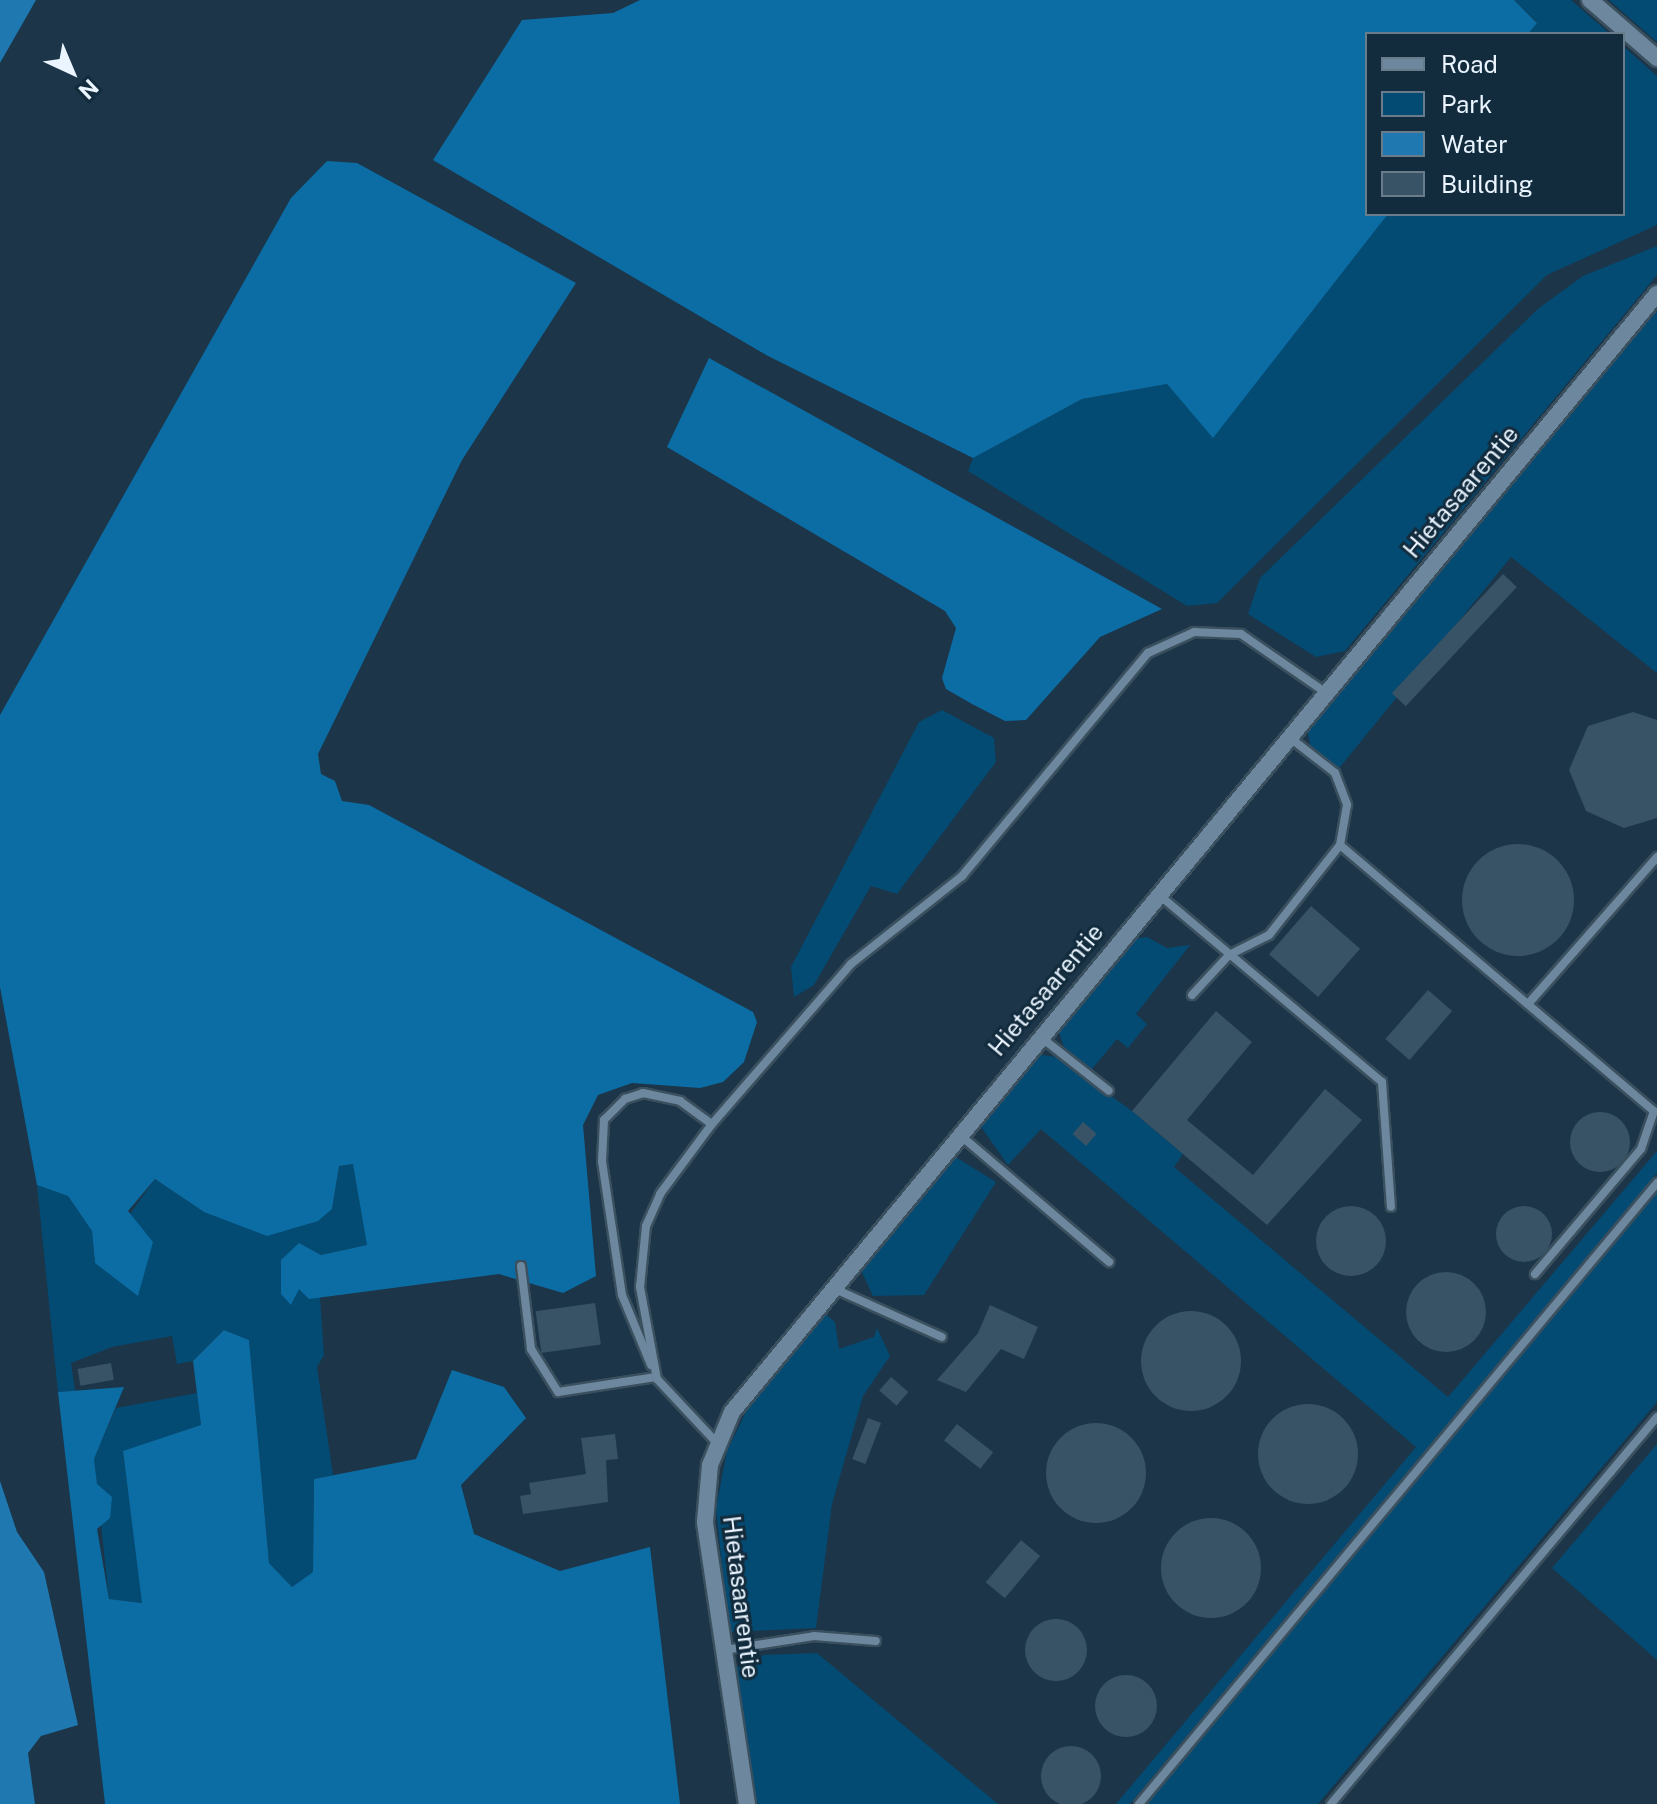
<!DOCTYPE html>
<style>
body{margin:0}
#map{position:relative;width:1657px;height:1804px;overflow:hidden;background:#1c3548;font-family:"Public Sans",sans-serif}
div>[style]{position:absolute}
.green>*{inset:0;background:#034b73}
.forest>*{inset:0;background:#0b6da4}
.water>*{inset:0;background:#1f78b0}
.building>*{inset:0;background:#385266;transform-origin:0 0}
.round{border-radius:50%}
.roads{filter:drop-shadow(2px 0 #3b505f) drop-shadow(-2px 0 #3b505f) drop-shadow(0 2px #3b505f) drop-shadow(0 -2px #3b505f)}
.service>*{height:8px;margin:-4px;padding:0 4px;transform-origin:4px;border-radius:4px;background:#6d889e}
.minor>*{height:16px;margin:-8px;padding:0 8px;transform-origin:8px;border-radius:8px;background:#6d889e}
span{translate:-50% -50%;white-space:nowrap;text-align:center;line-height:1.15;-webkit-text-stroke:6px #122b3d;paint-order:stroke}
.street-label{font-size:24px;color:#eaf5ff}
.legend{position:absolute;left:1365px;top:32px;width:260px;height:184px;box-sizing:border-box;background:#122b3d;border:2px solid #687c8b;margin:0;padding:10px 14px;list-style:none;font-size:24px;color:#eaf5ff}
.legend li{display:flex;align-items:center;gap:16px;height:40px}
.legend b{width:40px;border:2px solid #687c8b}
.north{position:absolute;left:32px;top:32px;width:80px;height:80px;-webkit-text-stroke:6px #122b3d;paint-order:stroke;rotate:136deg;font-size:22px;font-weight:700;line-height:32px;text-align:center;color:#eaf5ff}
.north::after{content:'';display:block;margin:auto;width:28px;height:36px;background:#eaf5ff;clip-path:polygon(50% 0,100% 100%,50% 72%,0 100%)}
</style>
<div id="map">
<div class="green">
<div style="clip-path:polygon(1514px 0,1571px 0,1610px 34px,1528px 34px,1537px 22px)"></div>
<div style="clip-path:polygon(1609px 0,1657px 0,1657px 42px)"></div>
<div style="clip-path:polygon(1623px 46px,1657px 76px,1657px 225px,1547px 275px,1217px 603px,1187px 606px,968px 471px,973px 458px,1082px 399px,1167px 384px,1213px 437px,1388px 214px,1623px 214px)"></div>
<div style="clip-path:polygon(1657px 246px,1657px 275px,1345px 651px,1316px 657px,1248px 614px,1260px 578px,1539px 308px,1583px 276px)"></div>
<div style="clip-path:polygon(1657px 309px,1657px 673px,1511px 557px,1340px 767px,1331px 765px,1311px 749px,1307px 729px)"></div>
<div style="clip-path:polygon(942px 710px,994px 738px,996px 762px,897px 894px,871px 886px,814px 985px,794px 997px,791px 967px,919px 722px)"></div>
<div style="clip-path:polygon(1147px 937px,1167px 948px,1190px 945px,1136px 1014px,1147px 1024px,1128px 1048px,1117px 1039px,1091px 1070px,1064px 1047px,1058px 1030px,1133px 939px)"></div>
<div style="clip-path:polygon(1036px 1054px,1056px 1057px,1132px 1111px,1183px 1154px,1174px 1167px,1448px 1397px,1657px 1151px,1657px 1173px,1130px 1804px,1116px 1804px,1416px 1447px,1041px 1129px,1008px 1165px,979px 1124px)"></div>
<div style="clip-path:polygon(954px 1156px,996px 1182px,924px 1295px,873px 1296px,859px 1266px)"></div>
<div style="clip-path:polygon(354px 1164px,368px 1245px,321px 1255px,299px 1243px,292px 1304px,298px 1288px,320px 1297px,324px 1355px,317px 1367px,333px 1475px,314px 1479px,313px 1572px,292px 1587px,269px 1563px,249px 1340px,224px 1330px,193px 1361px,177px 1364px,172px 1336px,112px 1347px,71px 1363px,75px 1391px,58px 1392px,37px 1185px,68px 1196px,92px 1231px,95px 1263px,155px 1179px,204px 1212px,332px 1209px,339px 1166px)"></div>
<div style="clip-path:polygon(1657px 1190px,1657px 1402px,1318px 1804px,1147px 1804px)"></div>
<div style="clip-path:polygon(823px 1312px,835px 1322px,839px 1349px,874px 1337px,877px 1328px,890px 1356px,863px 1396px,832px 1504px,816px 1628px,729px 1632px,716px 1508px,727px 1451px,754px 1395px)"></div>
<div style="clip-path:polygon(197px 1393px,201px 1425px,123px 1452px,143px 1603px,109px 1599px,94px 1459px,116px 1408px)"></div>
<div style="clip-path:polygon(1657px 1444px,1657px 1660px,1552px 1568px)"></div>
<div style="clip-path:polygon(817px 1653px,998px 1804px,755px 1804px,736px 1668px,764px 1655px)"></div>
</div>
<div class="forest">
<div style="clip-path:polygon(640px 0,1514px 0,1537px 23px,1528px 34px,1367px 34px,1367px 214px,1388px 214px,1213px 438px,1167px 384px,1082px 399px,973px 458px,768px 356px,433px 160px,522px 20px,613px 13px)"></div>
<div style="clip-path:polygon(327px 161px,357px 163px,576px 283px,462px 460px,318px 754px,321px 774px,335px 781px,342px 801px,369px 805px,753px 1012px,757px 1022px,744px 1062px,723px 1082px,700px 1088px,632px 1083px,598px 1095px,583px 1125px,596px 1276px,563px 1293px,499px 1274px,309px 1299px,299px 1289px,291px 1305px,281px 1294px,281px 1260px,299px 1243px,321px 1255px,367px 1245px,353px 1164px,339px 1166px,332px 1209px,318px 1221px,267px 1236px,204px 1212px,155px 1179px,128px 1211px,153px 1242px,138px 1296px,95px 1263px,92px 1231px,68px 1196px,37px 1185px,0 987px,0 715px,291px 198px)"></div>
<div style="clip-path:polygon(709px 358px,1162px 609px,1100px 637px,1026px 720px,1005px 721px,972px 704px,946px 689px,942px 678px,956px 628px,945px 611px,667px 447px)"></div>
<div style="clip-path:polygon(224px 1330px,249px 1340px,269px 1563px,292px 1587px,313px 1572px,314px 1479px,416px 1459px,452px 1370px,504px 1387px,526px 1418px,461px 1485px,474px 1534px,560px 1571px,650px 1547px,680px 1804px,105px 1804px,58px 1392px,124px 1387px,94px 1459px,97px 1484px,112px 1497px,110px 1518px,97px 1529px,109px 1599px,142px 1603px,123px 1451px,201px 1425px,193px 1361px)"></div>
</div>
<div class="water">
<div style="clip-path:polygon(0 0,36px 0,0 63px)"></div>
<div style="clip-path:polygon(0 1481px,17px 1532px,44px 1572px,78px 1725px,41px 1736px,28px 1753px,35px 1804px,0 1804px)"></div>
</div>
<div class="building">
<div style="left:1503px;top:574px;width:19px;height:163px;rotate:43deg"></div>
<div style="clip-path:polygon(1633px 712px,1657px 720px,1657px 818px,1624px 828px,1586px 811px,1569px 770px,1588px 726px)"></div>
<div class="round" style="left:1462px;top:844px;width:112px;height:112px"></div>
<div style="left:1311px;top:906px;width:65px;height:64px;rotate:41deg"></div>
<div style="left:1428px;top:990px;width:32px;height:65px;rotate:41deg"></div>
<div style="clip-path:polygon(1216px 1011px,1252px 1042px,1187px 1120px,1253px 1175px,1325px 1089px,1362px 1120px,1267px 1225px,1132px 1111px)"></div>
<div class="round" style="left:1570px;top:1112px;width:60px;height:60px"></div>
<div style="left:1083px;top:1122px;width:18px;height:16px;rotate:41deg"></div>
<div class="round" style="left:1316px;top:1206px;width:70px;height:70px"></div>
<div class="round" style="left:1496px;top:1206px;width:56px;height:56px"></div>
<div class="round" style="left:1406px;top:1272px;width:80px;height:80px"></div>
<div style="left:595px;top:1303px;width:42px;height:60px;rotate:82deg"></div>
<div style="clip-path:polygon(990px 1305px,1038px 1327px,1024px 1359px,1001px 1349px,966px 1392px,937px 1380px,978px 1333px)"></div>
<div class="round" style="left:1141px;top:1311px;width:100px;height:100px"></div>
<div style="left:111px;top:1363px;width:17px;height:34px;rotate:80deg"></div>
<div style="left:891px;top:1377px;width:23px;height:18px;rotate:41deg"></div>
<div class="round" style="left:1258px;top:1404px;width:100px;height:100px"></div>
<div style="left:868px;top:1418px;width:14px;height:44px;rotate:21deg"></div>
<div class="round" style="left:1046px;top:1423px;width:100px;height:100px"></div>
<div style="left:957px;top:1424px;width:46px;height:21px;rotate:38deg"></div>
<div style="clip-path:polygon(615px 1434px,618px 1459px,606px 1460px,608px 1502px,523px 1514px,520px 1496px,531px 1494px,529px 1483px,586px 1474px,581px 1438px)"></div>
<div class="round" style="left:1161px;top:1518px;width:100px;height:100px"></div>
<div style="left:1021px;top:1540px;width:25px;height:55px;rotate:40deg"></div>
<div class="round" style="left:1025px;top:1619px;width:62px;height:62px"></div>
<div class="round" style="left:1095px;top:1675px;width:62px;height:62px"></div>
<div class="round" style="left:1041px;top:1746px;width:60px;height:60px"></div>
</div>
<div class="roads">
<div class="service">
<div style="left:1289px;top:737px;width:58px;rotate:38deg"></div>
<div style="left:1335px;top:773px;width:34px;rotate:69deg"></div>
<div style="left:1347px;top:805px;width:41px;rotate:99.9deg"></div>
<div style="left:1340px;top:845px;width:412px;rotate:40.3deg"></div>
<div style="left:1654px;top:1111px;width:40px;rotate:108.9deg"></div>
<div style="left:1641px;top:1149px;width:164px;rotate:130.3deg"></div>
<div style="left:1158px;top:894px;width:292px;rotate:40deg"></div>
<div style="left:1382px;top:1082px;width:125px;rotate:85.9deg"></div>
<div style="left:1192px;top:995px;width:54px;rotate:-47.2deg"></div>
<div style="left:1229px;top:955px;width:45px;rotate:-26.6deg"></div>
<div style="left:1269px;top:935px;width:115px;rotate:-51.7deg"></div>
<div style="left:1528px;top:1004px;width:196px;rotate:-48.7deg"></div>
<div style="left:1042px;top:1038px;width:85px;rotate:38.3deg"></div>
<div style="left:960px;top:1135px;width:196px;rotate:40.4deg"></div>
<div style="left:521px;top:1266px;width:84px;rotate:83.1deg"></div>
<div style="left:531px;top:1349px;width:51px;rotate:57.9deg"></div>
<div style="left:558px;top:1392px;width:99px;rotate:-8.7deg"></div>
<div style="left:835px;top:1289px;width:117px;rotate:24.2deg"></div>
<div style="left:651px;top:1365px;width:76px;rotate:-112.5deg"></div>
<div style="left:622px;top:1295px;width:135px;rotate:-98.5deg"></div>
<div style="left:602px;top:1161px;width:41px;rotate:-87.2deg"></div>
<div style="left:604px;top:1120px;width:30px;rotate:-45deg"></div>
<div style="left:625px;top:1099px;width:19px;rotate:-18deg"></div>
<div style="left:643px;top:1093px;width:38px;rotate:12deg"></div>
<div style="left:680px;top:1101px;width:39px;rotate:36deg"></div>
<div style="left:717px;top:1443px;width:88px;rotate:-133.2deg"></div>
<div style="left:657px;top:1379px;width:94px;rotate:-100.5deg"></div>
<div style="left:640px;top:1287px;width:61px;rotate:-84.4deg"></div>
<div style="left:646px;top:1226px;width:35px;rotate:-66deg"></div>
<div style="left:660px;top:1194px;width:87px;rotate:-53.4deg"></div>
<div style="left:712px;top:1124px;width:212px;rotate:-49deg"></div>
<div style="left:851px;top:964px;width:142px;rotate:-38.4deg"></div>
<div style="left:962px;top:876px;width:290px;rotate:-50.2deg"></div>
<div style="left:1148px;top:653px;width:51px;rotate:-24.5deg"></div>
<div style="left:1194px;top:632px;width:47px;rotate:2.4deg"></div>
<div style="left:1241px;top:634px;width:102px;rotate:34.6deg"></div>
<div style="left:724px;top:1650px;width:91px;rotate:-8.8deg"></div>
<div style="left:814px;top:1636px;width:62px;rotate:4.6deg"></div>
<div style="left:1139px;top:1804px;width:809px;rotate:-50.17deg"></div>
<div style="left:1331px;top:1804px;width:506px;rotate:-49.89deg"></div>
</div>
<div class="minor">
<div style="left:1590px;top:0;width:89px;rotate:40.9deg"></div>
<div style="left:747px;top:1804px;width:285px;rotate:-98.5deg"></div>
<div style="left:705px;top:1522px;width:57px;rotate:-85deg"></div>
<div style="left:710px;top:1465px;width:57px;rotate:-67.5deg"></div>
<div style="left:732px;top:1412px;width:1451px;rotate:-50.4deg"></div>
</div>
</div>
<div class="street-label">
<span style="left:1461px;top:492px;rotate:-50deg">Hietasaarentie</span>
<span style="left:1046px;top:990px;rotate:-50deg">Hietasaarentie</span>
<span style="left:741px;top:1597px;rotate:83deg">Hietasaarentie</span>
</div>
<ul class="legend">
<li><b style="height:10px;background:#6d889e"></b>Road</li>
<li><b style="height:22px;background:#034b73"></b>Park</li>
<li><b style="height:22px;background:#1f78b0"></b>Water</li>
<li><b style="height:22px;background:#385266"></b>Building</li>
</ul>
<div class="north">N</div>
</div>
